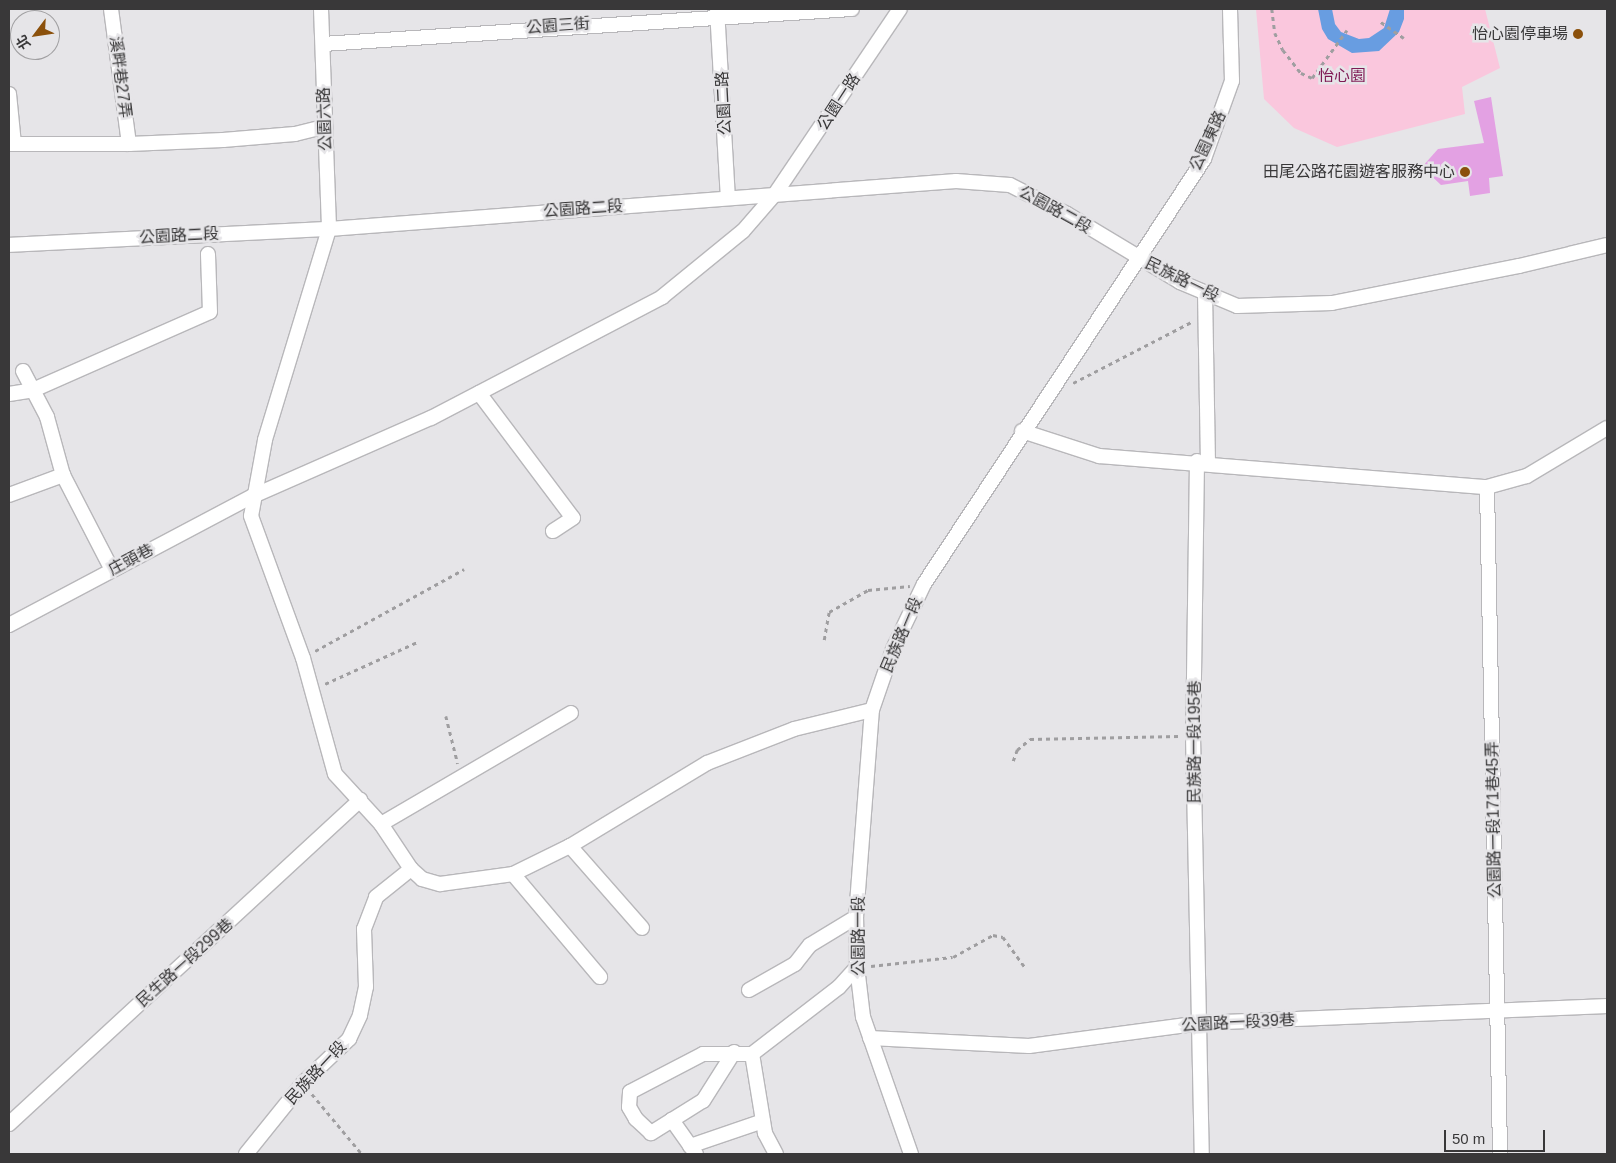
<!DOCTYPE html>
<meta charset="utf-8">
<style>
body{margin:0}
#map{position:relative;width:1616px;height:1163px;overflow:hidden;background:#e6e5e8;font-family:Helvetica,"Noto Sans TC",sans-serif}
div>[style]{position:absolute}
.green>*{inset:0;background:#fac7dd}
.water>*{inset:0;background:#689de1}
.building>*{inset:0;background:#e3a1e3}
.path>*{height:2.5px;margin-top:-1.25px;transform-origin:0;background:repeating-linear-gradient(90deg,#9f9ea0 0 4px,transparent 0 8px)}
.roads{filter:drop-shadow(1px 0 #b8b7ba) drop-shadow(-1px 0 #b8b7ba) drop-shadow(0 1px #b8b7ba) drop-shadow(0 -1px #b8b7ba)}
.minor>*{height:14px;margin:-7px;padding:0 7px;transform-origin:7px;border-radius:7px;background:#fff}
.dots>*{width:14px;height:14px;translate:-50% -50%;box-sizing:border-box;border:2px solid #e6e5e8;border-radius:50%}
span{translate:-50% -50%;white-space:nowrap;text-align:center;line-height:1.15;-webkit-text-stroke:5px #e6e5e8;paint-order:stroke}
.street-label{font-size:16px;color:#393839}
.poi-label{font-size:16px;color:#393839}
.right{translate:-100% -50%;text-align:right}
.park-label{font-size:16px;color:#7f1a54}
.frame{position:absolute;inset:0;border:10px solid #393839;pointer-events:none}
.north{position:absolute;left:10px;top:10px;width:50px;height:50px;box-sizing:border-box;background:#e6e5e8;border:1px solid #a1a0a2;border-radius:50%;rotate:239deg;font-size:14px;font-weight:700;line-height:20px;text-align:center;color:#393839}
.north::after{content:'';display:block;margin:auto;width:18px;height:22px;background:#8b500b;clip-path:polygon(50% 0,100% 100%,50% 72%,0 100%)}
.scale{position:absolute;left:1444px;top:1130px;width:101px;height:22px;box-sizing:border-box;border:2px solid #393839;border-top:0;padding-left:6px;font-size:15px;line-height:18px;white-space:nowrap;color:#393839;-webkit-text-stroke:4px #e6e5e8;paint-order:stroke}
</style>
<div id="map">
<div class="green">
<div style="clip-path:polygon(1256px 9px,1485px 9px,1500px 68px,1462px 87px,1465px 114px,1337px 147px,1294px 128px,1264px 99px)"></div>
</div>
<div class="water">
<div style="clip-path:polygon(1318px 9px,1332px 9px,1335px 24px,1341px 32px,1359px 39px,1369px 38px,1384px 28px,1390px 9px,1404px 9px,1404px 19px,1399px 32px,1379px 51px,1352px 53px,1328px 39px,1322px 29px)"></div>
</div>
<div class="building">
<div style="clip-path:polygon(1491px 97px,1503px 176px,1489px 178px,1490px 193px,1470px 196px,1468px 181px,1441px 185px,1422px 167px,1438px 149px,1484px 143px,1474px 101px)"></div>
</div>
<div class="path">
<div style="left:1272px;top:9px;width:24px;rotate:83deg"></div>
<div style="left:1275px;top:33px;width:19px;rotate:65deg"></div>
<div style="left:1283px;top:50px;width:29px;rotate:52deg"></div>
<div style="left:1301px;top:73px;width:12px;rotate:24deg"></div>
<div style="left:1312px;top:78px;width:59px;rotate:-53.9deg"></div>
<div style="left:1381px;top:22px;width:28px;rotate:35deg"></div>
<div style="left:1073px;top:383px;width:135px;rotate:-27.3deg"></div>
<div style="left:824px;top:640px;width:28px;rotate:-80deg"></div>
<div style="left:829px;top:612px;width:45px;rotate:-29.4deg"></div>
<div style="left:868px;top:590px;width:42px;rotate:-5.4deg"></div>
<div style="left:315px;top:651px;width:170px;rotate:-28.8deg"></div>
<div style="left:325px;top:684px;width:101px;rotate:-24.5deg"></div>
<div style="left:446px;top:716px;width:49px;rotate:76deg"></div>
<div style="left:1013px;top:761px;width:12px;rotate:-70deg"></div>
<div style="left:1017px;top:750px;width:17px;rotate:-40deg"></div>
<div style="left:1030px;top:739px;width:149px;rotate:-1.2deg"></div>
<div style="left:871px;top:966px;width:82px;rotate:-6.3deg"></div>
<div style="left:953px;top:957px;width:46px;rotate:-28.8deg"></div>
<div style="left:993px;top:935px;width:10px;rotate:11deg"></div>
<div style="left:1003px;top:937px;width:39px;rotate:54deg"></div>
<div style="left:312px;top:1094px;width:78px;rotate:50.2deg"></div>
</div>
<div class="roads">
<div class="minor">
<div style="left:111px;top:9px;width:136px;rotate:82.4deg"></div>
<div style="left:321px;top:9px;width:220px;rotate:87.9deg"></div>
<div style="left:329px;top:229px;width:220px;rotate:106.9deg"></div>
<div style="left:265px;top:440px;width:77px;rotate:100.4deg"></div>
<div style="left:251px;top:516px;width:151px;rotate:69.9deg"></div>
<div style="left:303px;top:658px;width:120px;rotate:74.6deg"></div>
<div style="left:335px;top:774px;width:68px;rotate:47.4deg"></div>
<div style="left:381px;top:824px;width:54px;rotate:56.3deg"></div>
<div style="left:717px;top:9px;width:189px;rotate:86.7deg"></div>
<div style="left:323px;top:44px;width:530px;rotate:-3.79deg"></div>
<div style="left:9px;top:94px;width:50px;rotate:84.3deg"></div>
<div style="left:9px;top:144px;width:120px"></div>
<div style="left:129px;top:144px;width:94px;rotate:-2.4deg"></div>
<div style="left:223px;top:140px;width:72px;rotate:-4.8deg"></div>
<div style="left:295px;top:134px;width:30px;rotate:-14deg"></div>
<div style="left:9px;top:245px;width:320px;rotate:-2.9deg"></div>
<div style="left:329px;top:229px;width:629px;rotate:-4.38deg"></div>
<div style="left:956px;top:181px;width:54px;rotate:4.2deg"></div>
<div style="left:1010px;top:185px;width:64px;rotate:27deg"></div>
<div style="left:1067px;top:214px;width:132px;rotate:31deg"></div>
<div style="left:1180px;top:282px;width:62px;rotate:22.8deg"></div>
<div style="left:1237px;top:306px;width:95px;rotate:-1.8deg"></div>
<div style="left:1332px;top:303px;width:191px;rotate:-11.2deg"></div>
<div style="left:1519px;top:266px;width:90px;rotate:-13.4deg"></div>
<div style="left:1205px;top:292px;width:170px;rotate:89deg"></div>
<div style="left:23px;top:371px;width:52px;rotate:62.4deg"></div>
<div style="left:47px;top:417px;width:60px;rotate:74.6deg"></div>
<div style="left:63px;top:475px;width:107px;rotate:62.7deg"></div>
<div style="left:479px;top:393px;width:156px;rotate:53.1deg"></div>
<div style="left:573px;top:518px;width:24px;rotate:147deg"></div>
<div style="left:9px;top:394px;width:24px;rotate:-9deg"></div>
<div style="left:33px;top:390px;width:193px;rotate:-23.8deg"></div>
<div style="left:210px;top:312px;width:58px;rotate:-92deg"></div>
<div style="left:1022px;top:431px;width:81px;rotate:18deg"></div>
<div style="left:1099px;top:456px;width:389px;rotate:4.6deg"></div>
<div style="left:1487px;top:487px;width:41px;rotate:-15.4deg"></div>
<div style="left:1527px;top:476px;width:93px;rotate:-31deg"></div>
<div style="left:1197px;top:461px;width:275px;rotate:90.8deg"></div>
<div style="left:1193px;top:736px;width:418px;rotate:88.8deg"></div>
<div style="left:1487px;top:487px;width:667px;rotate:88.88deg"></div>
<div style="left:9px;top:495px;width:58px;rotate:-20.3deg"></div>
<div style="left:9px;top:625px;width:276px;rotate:-27.9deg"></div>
<div style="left:253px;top:496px;width:194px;rotate:-23.7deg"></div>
<div style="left:431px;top:418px;width:261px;rotate:-27.6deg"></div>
<div style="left:662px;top:297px;width:104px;rotate:-39.2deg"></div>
<div style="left:743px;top:231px;width:49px;rotate:-49.1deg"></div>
<div style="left:775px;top:194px;width:223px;rotate:-56deg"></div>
<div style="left:381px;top:824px;width:220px;rotate:-30.3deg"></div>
<div style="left:570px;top:846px;width:109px;rotate:48.7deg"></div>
<div style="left:513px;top:874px;width:135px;rotate:49.8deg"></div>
<div style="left:749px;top:990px;width:53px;rotate:-29.5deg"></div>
<div style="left:795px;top:964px;width:24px;rotate:-52deg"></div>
<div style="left:810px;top:945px;width:54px;rotate:-31.3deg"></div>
<div style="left:870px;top:1038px;width:159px;rotate:2.9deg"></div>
<div style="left:1029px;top:1046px;width:174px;rotate:-7.6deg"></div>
<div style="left:1201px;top:1023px;width:406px;rotate:-2.4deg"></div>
<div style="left:672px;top:1120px;width:36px;rotate:-32deg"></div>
<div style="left:703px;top:1101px;width:58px;rotate:-57.7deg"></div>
<div style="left:9px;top:1124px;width:478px;rotate:-42.7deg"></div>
<div style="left:690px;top:1146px;width:77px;rotate:-18.9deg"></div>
<div style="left:246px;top:1154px;width:91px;rotate:-51.2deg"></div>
<div style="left:303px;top:1083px;width:64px;rotate:-43.7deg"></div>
<div style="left:349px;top:1039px;width:26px;rotate:-65deg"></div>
<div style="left:360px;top:1015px;width:29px;rotate:-78deg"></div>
<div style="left:366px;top:987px;width:58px;rotate:-92deg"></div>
<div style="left:364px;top:929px;width:34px;rotate:-69deg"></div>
<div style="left:376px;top:897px;width:45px;rotate:-38.7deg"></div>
<div style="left:411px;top:869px;width:15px;rotate:42deg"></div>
<div style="left:422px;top:879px;width:19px;rotate:16deg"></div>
<div style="left:440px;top:884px;width:74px;rotate:-7.8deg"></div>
<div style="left:513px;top:874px;width:64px;rotate:-26.2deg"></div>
<div style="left:570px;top:846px;width:160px;rotate:-31.2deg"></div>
<div style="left:707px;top:763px;width:93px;rotate:-21.3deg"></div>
<div style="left:794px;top:729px;width:80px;rotate:-13.7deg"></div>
<div style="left:696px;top:1154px;width:42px;rotate:-125.2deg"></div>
<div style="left:672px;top:1120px;width:25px;rotate:148deg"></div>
<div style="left:651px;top:1133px;width:21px;rotate:-137deg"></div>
<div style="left:636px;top:1119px;width:14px;rotate:-120deg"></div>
<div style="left:629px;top:1107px;width:15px;rotate:-86deg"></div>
<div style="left:630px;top:1092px;width:82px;rotate:-27.5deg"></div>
<div style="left:703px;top:1054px;width:49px"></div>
<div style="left:776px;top:1154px;width:24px;rotate:-118deg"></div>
<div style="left:765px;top:1133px;width:80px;rotate:-99.3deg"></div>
<div style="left:752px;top:1054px;width:110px;rotate:-37.6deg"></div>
<div style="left:839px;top:987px;width:27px;rotate:-48deg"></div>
<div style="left:911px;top:1154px;width:145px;rotate:-109.3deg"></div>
<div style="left:863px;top:1017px;width:50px;rotate:-96.8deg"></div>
<div style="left:857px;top:967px;width:50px;rotate:-91.1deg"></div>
<div style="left:856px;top:917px;width:208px;rotate:-85.6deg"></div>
<div style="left:872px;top:710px;width:65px;rotate:-71deg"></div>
<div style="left:893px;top:649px;width:72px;rotate:-64.5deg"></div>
<div style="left:924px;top:584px;width:509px;rotate:-56.62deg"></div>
<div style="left:1204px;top:159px;width:83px;rotate:-70.3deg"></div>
<div style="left:1232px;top:81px;width:72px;rotate:-91.6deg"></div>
</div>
</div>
<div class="dots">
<div style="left:1578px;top:34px;background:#8b500b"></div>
<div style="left:1465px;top:172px;background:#8b500b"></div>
</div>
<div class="street-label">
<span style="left:558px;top:26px;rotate:-4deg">公園三街</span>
<span style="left:120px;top:77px;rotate:83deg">溪畔巷27弄</span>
<span style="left:839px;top:102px;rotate:-57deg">公園一路</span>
<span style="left:724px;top:103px;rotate:-93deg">公園二路</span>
<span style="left:325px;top:119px;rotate:-92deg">公園六路</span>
<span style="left:1208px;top:141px;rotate:-65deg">公園東路</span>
<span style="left:583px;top:209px;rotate:-4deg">公園路二段</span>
<span style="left:1055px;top:210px;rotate:29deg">公園路二段</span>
<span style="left:179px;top:236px;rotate:-3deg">公園路二段</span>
<span style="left:1182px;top:280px;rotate:26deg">民族路一段</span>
<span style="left:131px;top:560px;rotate:-28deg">庄頭巷</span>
<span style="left:902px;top:635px;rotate:-67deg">民族路一段</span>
<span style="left:1195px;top:742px;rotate:-90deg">民族路一段195巷</span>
<span style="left:1494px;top:820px;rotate:-91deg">公園路一段171巷45弄</span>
<span style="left:859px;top:936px;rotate:-90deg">公園路一段</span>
<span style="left:185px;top:963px;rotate:-42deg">民生路一段299巷</span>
<span style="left:1238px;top:1023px;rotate:-3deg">公園路一段39巷</span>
<span style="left:316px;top:1073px;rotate:-47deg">民族路一段</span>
</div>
<div class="poi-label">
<span class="right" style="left:1568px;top:34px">怡心園停車場</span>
<span class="right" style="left:1455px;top:172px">田尾公路花園遊客服務中心</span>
</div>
<div class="park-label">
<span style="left:1342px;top:76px">怡心園</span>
</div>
<div class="frame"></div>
<div class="north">北</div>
<div class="scale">50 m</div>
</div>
